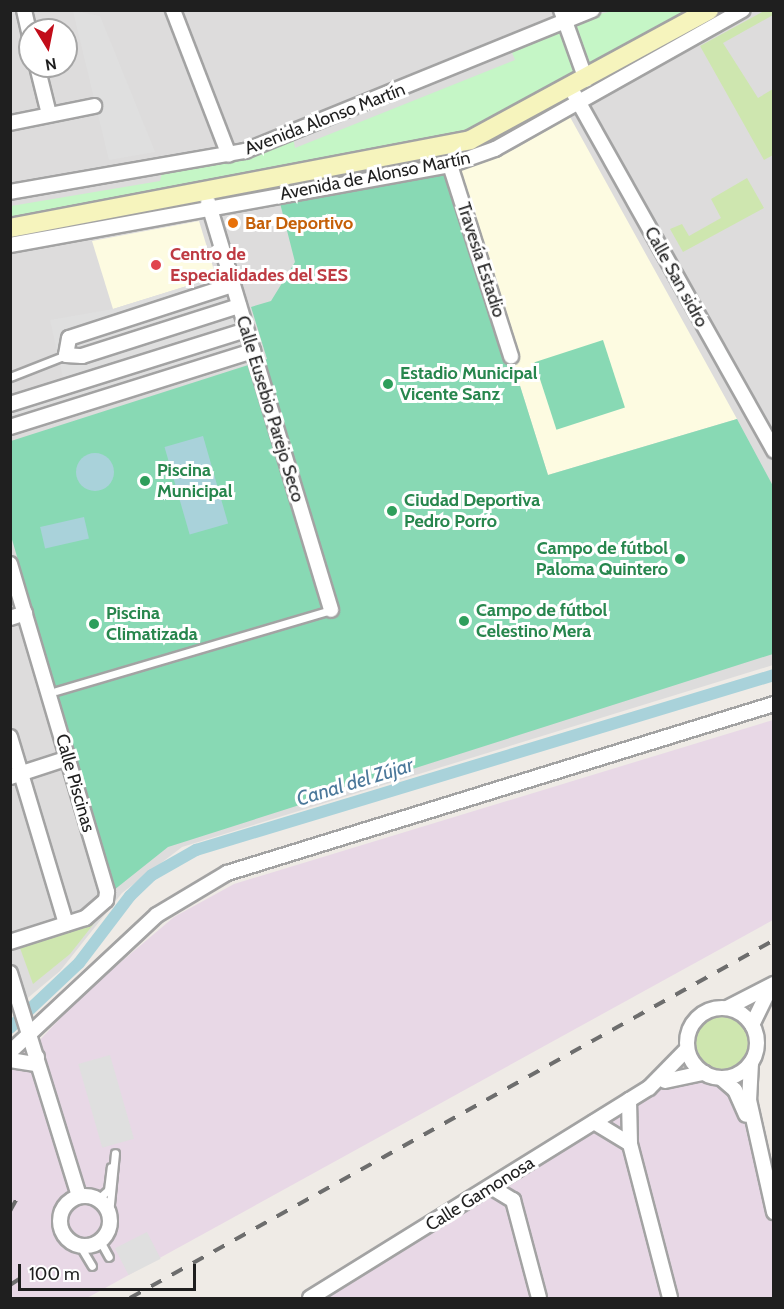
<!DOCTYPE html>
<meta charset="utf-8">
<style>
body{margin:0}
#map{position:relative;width:784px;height:1309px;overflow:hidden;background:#efebe6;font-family:Cabin,sans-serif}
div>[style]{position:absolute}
.residential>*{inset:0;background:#dddcdc}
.industrial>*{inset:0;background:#e8d8e6}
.education>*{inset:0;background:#fdfbe1}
.grass>*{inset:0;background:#cee6af}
.round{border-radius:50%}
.park>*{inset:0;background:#c5f6c6}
.pitch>*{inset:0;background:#88d9b4;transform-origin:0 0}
.parking>*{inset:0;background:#dfdfdf;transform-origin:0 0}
.water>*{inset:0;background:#a9d2da;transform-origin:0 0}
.canal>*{height:12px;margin:-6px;padding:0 6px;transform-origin:6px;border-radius:6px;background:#a9d2da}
.roads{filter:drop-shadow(2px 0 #a3a3a3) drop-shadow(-2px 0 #a3a3a3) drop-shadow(0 2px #a3a3a3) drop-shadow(0 -2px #a3a3a3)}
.lane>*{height:7px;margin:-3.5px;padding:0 3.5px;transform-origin:3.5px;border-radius:3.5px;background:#fff}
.street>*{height:14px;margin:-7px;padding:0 7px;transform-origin:7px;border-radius:7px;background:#fff}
.street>.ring{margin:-7px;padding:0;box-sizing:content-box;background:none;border:14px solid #fff;border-radius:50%}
.secondary>*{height:18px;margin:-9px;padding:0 9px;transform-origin:9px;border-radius:9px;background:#f6f4bd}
.rail>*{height:4px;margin-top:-2px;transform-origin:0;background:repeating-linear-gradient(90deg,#6d6d6d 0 12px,transparent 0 24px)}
.dots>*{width:16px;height:16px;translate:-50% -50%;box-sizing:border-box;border:3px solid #fff;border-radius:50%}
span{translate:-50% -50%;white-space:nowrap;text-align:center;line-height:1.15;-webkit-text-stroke:6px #fff;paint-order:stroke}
.street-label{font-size:18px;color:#1f1f1f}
.food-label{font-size:18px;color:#c56008;font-weight:700}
.left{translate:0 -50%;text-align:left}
.health-label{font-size:18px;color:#be3a42;font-weight:700}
.leisure-label{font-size:18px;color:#27864d;font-weight:700}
.right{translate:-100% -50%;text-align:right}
.water-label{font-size:20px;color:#4b789a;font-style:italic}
.frame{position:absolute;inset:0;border:12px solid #1f1f1f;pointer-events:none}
.north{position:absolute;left:18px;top:18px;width:60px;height:60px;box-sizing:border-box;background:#fff;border:2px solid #a5a5a5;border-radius:50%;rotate:170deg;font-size:16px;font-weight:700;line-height:24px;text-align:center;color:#1f1f1f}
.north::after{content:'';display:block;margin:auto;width:21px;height:27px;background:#c20c19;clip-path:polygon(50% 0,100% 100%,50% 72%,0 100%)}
.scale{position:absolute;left:18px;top:1264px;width:178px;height:27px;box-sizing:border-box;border:3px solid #1f1f1f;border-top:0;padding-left:8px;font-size:18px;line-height:21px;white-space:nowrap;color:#1f1f1f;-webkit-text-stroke:4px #fff;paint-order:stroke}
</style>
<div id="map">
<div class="residential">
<div style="clip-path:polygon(evenodd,11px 11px,773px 11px,773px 665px,182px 847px,122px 893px,60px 971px,11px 1012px,11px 11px,30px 30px,66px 30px,66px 66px,30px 66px,30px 30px)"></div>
</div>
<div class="industrial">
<div style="clip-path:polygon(773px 720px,773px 920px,87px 1298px,11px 1298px,10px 1058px,38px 1042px,82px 995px,174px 917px,234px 884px)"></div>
<div style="clip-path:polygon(704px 1073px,721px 1078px,742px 1105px,773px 1212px,773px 1298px,311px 1298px,649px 1088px)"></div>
</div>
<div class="education">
<div style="clip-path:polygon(570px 117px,737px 419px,548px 475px,453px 172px,513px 150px)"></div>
<div style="clip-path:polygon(199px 221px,216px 277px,113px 309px,92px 241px)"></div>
</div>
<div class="grass">
<div style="clip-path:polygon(764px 11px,773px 11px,773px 15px,723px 43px,758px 98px,773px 89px,773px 155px,764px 160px,700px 46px)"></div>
<div style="clip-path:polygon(747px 178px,764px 208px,683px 252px,670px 229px,682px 224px,689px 236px,721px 218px,711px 199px)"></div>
<div style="clip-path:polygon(96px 921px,70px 954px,33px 984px,20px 948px)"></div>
<div class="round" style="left:696px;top:1017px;width:52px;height:52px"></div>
</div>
<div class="park">
<div style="clip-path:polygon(613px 11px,709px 11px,491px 132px,11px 228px,11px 206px,160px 181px,162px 172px,293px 137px,295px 148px,515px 60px,509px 45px,565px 22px)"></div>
</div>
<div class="pitch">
<div style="clip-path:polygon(453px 172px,548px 475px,737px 419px,773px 486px,773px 654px,168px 847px,114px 890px,11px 536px,11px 441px,267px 359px,251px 307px,271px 301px,295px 262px,280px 203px)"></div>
<div style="left:603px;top:340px;width:71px;height:72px;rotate:72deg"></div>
</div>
<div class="parking">
<div style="clip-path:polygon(73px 11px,100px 16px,155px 152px,109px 160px)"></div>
<div style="clip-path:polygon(238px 270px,264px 355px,11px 433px,10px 400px,64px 382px,50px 320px,113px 309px)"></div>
<div style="left:110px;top:1055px;width:87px;height:33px;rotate:74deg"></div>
<div style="left:147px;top:1232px;width:30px;height:36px;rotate:63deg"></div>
</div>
<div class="water">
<div style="left:203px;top:436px;width:91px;height:40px;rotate:74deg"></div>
<div class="round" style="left:76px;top:453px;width:38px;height:38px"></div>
<div style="left:84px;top:517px;width:22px;height:45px;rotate:77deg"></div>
</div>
<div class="canal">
<div style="left:10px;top:1028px;width:95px;rotate:-43.3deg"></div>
<div style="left:79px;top:963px;width:84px;rotate:-52.7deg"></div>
<div style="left:130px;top:896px;width:30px;rotate:-44deg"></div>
<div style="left:152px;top:875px;width:51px;rotate:-29.6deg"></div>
<div style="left:196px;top:850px;width:604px;rotate:-16.84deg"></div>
</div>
<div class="roads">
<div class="lane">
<div style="left:10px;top:377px;width:60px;rotate:-21.4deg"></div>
<div style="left:56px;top:691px;width:287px;rotate:-16.4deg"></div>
<div style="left:98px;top:1199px;width:13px;rotate:-42deg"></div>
<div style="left:108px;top:1190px;width:23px;rotate:-83deg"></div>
<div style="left:109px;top:1214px;width:61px;rotate:-84.4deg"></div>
<div style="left:100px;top:1241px;width:18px;rotate:61deg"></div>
<div style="left:80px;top:1246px;width:23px;rotate:59deg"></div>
</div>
<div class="street">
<div style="left:24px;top:10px;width:27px;rotate:77deg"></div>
<div style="left:173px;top:10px;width:155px;rotate:68.9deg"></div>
<div style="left:561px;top:10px;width:74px;rotate:70.3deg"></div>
<div style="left:37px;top:66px;width:49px;rotate:76deg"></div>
<div style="left:574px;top:94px;width:409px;rotate:60.7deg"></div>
<div style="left:10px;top:123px;width:86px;rotate:-11.4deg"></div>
<div style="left:450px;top:165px;width:201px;rotate:72.3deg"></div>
<div style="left:10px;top:192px;width:239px;rotate:-9.9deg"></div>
<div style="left:245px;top:151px;width:375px;rotate:-22.1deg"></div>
<div style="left:208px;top:202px;width:426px;rotate:73.2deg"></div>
<div style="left:10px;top:245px;width:447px;rotate:-10.3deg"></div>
<div style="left:450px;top:165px;width:48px;rotate:-19.6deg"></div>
<div style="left:495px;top:149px;width:284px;rotate:-29.3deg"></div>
<div style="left:232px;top:285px;width:171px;rotate:162deg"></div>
<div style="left:69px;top:338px;width:17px;rotate:100deg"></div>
<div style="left:66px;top:355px;width:16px;rotate:4deg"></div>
<div style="left:82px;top:356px;width:165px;rotate:-17.7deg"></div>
<div style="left:10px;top:404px;width:247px;rotate:-17.4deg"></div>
<div style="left:10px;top:427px;width:255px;rotate:-17.4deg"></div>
<div style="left:10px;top:564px;width:342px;rotate:73.5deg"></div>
<div style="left:107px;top:892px;width:8px;rotate:97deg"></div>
<div style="left:106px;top:900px;width:28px;rotate:139deg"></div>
<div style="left:85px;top:918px;width:79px;rotate:162.3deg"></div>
<div style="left:10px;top:618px;width:16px;rotate:-18deg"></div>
<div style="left:10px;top:737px;width:195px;rotate:73.3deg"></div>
<div style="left:10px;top:777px;width:61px;rotate:-18.1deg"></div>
<div style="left:10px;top:973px;width:233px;rotate:72.8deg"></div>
<div style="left:727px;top:1008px;width:53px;rotate:-27.1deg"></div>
<div class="ring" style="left:687px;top:1008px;width:56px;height:56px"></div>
<div style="left:752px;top:1025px;width:41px;rotate:-64.1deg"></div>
<div style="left:10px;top:1052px;width:201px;rotate:-43deg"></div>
<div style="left:157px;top:915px;width:82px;rotate:-31deg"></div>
<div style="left:227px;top:873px;width:573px;rotate:-17.17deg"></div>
<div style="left:10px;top:1060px;width:26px;rotate:9deg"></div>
<div style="left:36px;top:1064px;width:7px;rotate:-82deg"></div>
<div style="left:751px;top:1063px;width:37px;rotate:93deg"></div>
<div style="left:749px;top:1100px;width:115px;rotate:77.4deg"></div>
<div style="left:721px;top:1078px;width:18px;rotate:41deg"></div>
<div style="left:735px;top:1090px;width:27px;rotate:66deg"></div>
<div style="left:665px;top:1081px;width:40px;rotate:-12deg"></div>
<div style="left:629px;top:1100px;width:44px;rotate:88.7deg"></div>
<div style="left:594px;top:1122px;width:42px;rotate:31.4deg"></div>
<div style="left:630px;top:1144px;width:159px;rotate:75.4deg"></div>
<div style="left:491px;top:1187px;width:26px;rotate:31deg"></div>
<div style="left:513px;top:1200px;width:101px;rotate:75.1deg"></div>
<div class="ring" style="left:60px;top:1196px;width:36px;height:36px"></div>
<div style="left:310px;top:1298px;width:399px;rotate:-31.8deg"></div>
<div style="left:649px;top:1088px;width:54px;rotate:-45.7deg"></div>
</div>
<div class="secondary">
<div style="left:10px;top:228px;width:468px;rotate:-10.8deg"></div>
<div style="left:470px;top:140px;width:272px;rotate:-28.5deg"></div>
</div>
</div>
<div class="rail">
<div style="left:10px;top:1211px;width:23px;rotate:-61deg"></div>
<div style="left:10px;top:1285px;width:31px;rotate:-33deg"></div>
<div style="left:130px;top:1298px;width:737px;rotate:-29.07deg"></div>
</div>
<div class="dots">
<div style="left:233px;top:223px;background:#e8710a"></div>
<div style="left:156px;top:265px;background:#e0444e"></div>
<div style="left:388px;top:384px;background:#2e9e5b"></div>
<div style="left:145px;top:481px;background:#2e9e5b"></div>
<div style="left:392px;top:511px;background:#2e9e5b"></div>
<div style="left:680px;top:559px;background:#2e9e5b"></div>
<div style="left:464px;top:621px;background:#2e9e5b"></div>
<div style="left:94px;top:624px;background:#2e9e5b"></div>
</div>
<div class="street-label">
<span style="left:325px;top:119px;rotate:-21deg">Avenida Alonso Martín</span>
<span style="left:375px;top:176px;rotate:-11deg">Avenida de Alonso Martín</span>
<span style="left:481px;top:260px;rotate:72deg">Travesía Estadio</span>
<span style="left:676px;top:277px;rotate:61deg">Calle San sidro</span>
<span style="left:270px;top:409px;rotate:73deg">Calle Eusebio Parejo Seco</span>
<span style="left:75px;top:783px;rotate:74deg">Calle Piscinas</span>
<span style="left:480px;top:1194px;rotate:-32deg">Calle Gamonosa</span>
</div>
<div class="food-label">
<span class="left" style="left:245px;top:223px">Bar Deportivo</span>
</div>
<div class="health-label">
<span class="left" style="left:170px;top:265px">Centro de<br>Especialidades del SES</span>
</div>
<div class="leisure-label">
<span class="left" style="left:400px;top:384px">Estadio Municipal<br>Vicente Sanz</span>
<span class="left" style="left:157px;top:481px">Piscina<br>Municipal</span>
<span class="left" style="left:404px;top:511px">Ciudad Deportiva<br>Pedro Porro</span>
<span class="right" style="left:668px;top:559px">Campo de fútbol<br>Paloma Quintero</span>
<span class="left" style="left:476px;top:621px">Campo de fútbol<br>Celestino Mera</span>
<span class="left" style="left:106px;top:624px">Piscina<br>Climatizada</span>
</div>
<div class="water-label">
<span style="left:355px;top:782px;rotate:-17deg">Canal del Zújar</span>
</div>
<div class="frame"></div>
<div class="north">N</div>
<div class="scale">100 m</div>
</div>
